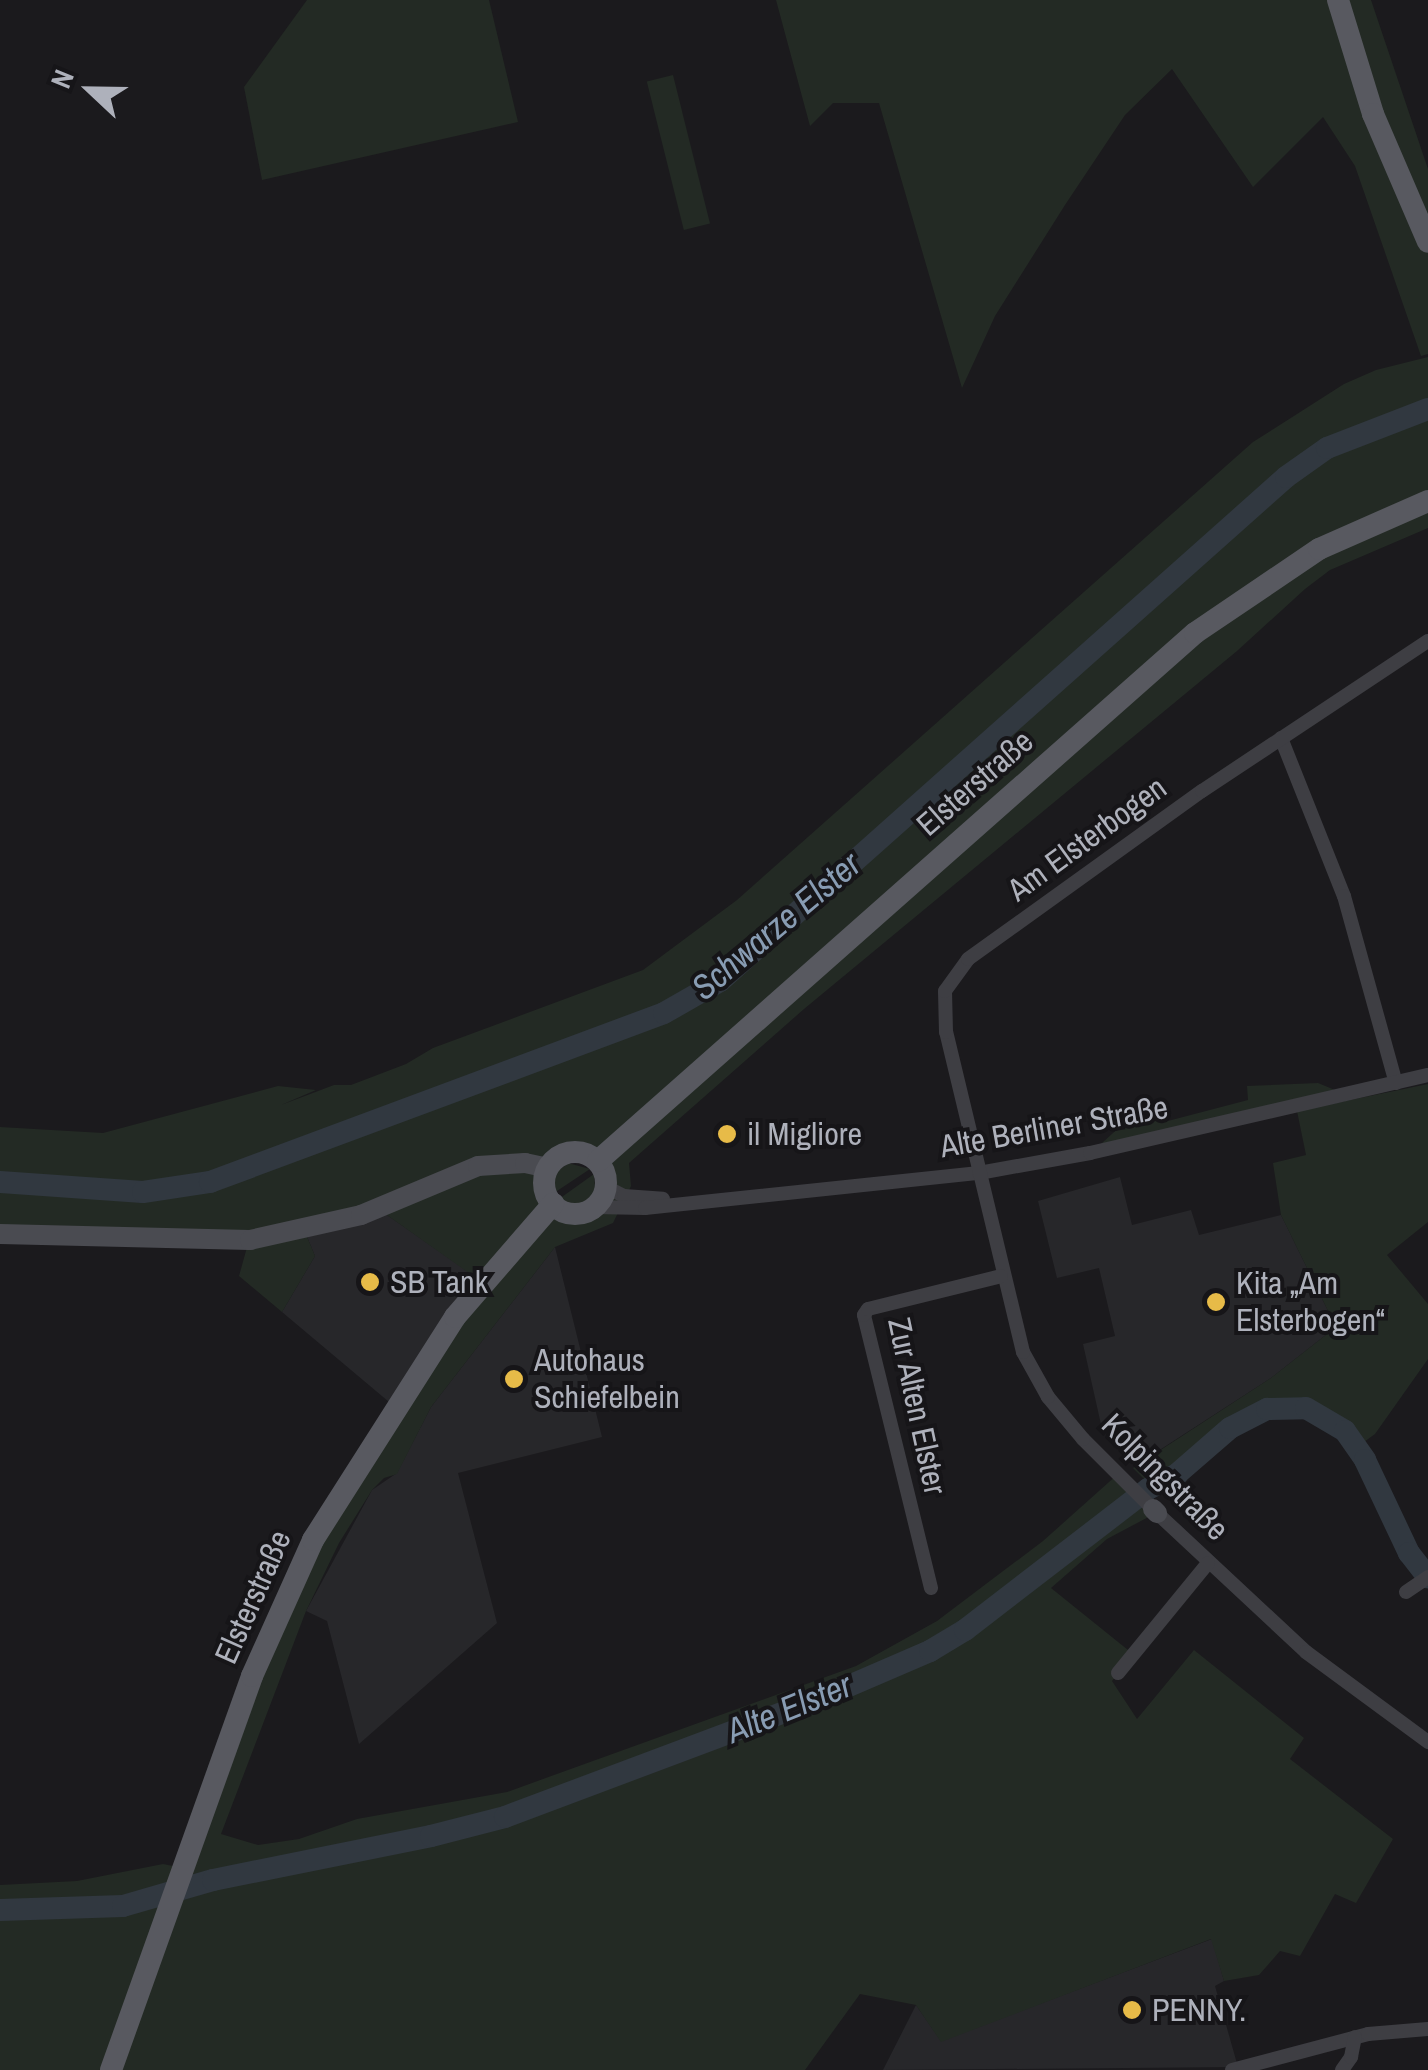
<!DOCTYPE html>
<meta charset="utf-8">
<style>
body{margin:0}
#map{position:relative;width:1428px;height:2070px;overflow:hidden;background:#1b1a1d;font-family:"Archivo Narrow",sans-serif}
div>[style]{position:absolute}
.built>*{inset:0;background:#27272a}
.green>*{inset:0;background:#232a24;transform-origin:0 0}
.river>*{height:22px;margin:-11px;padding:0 11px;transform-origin:11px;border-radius:11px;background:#313840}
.street>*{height:14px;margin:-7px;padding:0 7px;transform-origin:7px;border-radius:7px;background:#3e3e43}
.secondary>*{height:20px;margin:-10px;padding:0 10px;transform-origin:10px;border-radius:10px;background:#4a4b51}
.primary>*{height:22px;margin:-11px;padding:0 11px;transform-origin:11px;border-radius:11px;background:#585960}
.primary>.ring{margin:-11px;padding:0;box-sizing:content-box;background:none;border:22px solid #585960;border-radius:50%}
.dots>*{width:28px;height:28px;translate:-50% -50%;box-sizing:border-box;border:5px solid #161518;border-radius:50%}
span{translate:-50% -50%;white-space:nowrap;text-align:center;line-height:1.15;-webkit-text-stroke:8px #161518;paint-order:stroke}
.street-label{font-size:32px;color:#aeb1bb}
.poi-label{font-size:32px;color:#aeb1bb}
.left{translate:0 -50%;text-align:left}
.water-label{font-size:35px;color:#889cb3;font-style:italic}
.north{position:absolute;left:40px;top:40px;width:100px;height:100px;-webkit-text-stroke:8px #161518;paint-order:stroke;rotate:292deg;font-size:28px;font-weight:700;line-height:40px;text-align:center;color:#aeb1bb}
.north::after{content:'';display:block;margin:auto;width:35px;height:45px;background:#aeb1bb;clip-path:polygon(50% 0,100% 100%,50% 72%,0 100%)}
</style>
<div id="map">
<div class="built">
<div style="clip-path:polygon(1120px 1177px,1132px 1225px,1191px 1210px,1199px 1235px,1281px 1215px,1336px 1327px,1271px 1378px,1141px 1462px,1102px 1429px,1083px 1344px,1115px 1336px,1099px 1268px,1057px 1278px,1038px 1201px)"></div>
<div style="clip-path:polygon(377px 1208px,483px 1282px,395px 1407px,282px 1312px,315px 1256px,305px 1232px)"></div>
<div style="clip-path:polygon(555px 1247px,602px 1437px,458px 1473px,497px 1623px,359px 1744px,327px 1621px,306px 1611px,372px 1490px,397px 1473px,431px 1407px)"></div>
<div style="clip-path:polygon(1212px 1939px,1224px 1981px,1215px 1986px,1238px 2067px,883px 2070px,916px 2005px,941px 2041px)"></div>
</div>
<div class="green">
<div style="clip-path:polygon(307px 0,489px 0,518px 122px,262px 180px,244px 87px)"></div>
<div style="clip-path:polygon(776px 0,1337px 0,1428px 246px,1428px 354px,1421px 356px,1355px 166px,1323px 117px,1253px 187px,1172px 69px,1125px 115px,1065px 205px,995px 316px,962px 388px,879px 103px,833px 103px,810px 126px)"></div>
<div style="clip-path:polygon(1340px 0,1371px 0,1428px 169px,1428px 238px)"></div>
<div style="left:673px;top:75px;width:153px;height:27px;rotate:76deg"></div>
<div style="clip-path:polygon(evenodd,1428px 357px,1428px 500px,1318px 549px,1231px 603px,891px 897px,660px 1105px,1196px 634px,1320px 551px,1428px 502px,1428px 528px,1330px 570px,1305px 589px,1237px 651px,804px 1009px,629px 1163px,631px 1186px,613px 1223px,555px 1247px,431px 1407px,397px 1474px,384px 1478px,372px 1490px,339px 1543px,306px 1611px,221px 1834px,258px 1845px,299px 1839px,357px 1819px,507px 1792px,856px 1666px,937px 1621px,1043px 1541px,1118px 1474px,1156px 1513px,1107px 1539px,1051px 1588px,1133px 1654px,1112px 1681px,1137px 1719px,1194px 1650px,1304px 1738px,1290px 1759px,1393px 1839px,1356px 1903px,1335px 1894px,1300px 1956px,1280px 1951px,1259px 1975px,1224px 1981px,1211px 1939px,941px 2042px,916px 2005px,860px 1994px,805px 2070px,0 2070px,0 1885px,77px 1881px,163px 1864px,183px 1868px,252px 1677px,315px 1541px,428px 1359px,483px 1283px,377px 1208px,478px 1167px,524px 1162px,477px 1165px,360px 1214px,296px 1232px,305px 1232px,315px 1256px,282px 1312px,239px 1276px,249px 1240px,0 1233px,0 1127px,103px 1133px,278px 1086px,316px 1090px,281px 1105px,334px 1085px,351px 1085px,406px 1064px,433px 1048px,643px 970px,737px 900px,1253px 442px,1344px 384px,1376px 370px,1428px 357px,568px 1152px,587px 1154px,604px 1170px,606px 1190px,597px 1206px,603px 1207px,569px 1214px,552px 1204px,544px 1177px,551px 1163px,568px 1152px)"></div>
<div style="clip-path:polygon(1318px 1083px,1347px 1095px,1092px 1152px,1123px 1124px,1159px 1109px,1164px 1122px,1248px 1100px,1247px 1086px)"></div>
<div style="clip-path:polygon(1428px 1084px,1428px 1222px,1387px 1255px,1428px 1304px,1428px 1359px,1375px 1434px,1364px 1442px,1353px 1441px,1331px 1418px,1306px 1408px,1267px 1409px,1245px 1417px,1200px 1456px,1150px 1485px,1133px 1468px,1271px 1378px,1336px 1327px,1281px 1215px,1273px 1163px,1306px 1155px,1297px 1111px)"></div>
<div style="clip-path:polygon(568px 1163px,590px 1169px,554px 1193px,555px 1173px)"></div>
<div style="clip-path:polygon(594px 1174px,595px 1189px,588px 1201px,575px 1206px,559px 1199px)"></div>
</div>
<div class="river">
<div style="left:0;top:1182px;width:143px;rotate:4deg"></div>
<div style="left:143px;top:1192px;width:68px;rotate:-8.5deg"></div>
<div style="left:210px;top:1182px;width:484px;rotate:-20.4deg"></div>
<div style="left:664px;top:1013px;width:64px;rotate:-29.7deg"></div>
<div style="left:720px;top:981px;width:758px;rotate:-41.68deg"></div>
<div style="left:1286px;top:477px;width:50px;rotate:-35.3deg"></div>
<div style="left:1327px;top:448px;width:108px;rotate:-21.1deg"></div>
<div style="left:0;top:1910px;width:123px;rotate:-1.9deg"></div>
<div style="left:123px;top:1906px;width:94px;rotate:-16.1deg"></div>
<div style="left:213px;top:1880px;width:222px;rotate:-11.4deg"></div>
<div style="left:431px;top:1836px;width:76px;rotate:-14.4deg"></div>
<div style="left:505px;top:1817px;width:338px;rotate:-20.6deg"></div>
<div style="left:821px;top:1698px;width:119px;rotate:-23.3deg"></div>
<div style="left:930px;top:1651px;width:41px;rotate:-31deg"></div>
<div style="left:965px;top:1630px;width:231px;rotate:-37.6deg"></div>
<div style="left:1148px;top:1489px;width:33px;rotate:-27deg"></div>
<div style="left:1177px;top:1474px;width:70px;rotate:-41deg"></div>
<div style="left:1230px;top:1428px;width:42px;rotate:-27.2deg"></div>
<div style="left:1267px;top:1409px;width:39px;rotate:-1deg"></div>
<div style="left:1306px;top:1408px;width:45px;rotate:30.5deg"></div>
<div style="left:1345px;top:1431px;width:35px;rotate:55deg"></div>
<div style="left:1365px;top:1460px;width:103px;rotate:64.7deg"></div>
<div style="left:1409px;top:1553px;width:31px;rotate:52deg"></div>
</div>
<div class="street">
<div style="left:1281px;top:738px;width:170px;rotate:68.3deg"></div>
<div style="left:1344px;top:896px;width:194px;rotate:74.5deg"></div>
<div style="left:606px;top:1187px;width:20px;rotate:27deg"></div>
<div style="left:624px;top:1196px;width:39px;rotate:4deg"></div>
<div style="left:595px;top:1207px;width:50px;rotate:1.1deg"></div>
<div style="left:645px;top:1208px;width:336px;rotate:-6deg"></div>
<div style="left:979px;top:1173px;width:113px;rotate:-10.2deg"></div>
<div style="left:1090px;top:1153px;width:347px;rotate:-13deg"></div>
<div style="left:1153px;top:1509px;width:99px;rotate:-135deg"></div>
<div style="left:1083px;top:1439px;width:55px;rotate:-129.8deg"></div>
<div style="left:1048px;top:1397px;width:51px;rotate:-119.1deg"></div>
<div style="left:1023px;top:1352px;width:329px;rotate:-103.5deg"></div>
<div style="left:946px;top:1032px;width:41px;rotate:-91.4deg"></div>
<div style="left:945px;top:991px;width:39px;rotate:-54deg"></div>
<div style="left:968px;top:959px;width:288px;rotate:-35.7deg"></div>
<div style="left:1202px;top:791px;width:271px;rotate:-33.6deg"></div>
<div style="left:1157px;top:1513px;width:204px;rotate:43deg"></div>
<div style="left:1306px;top:1652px;width:152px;rotate:36.4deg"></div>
<div style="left:931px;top:1588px;width:281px;rotate:-103.8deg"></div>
<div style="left:864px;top:1315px;width:7px;rotate:-56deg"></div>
<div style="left:868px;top:1309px;width:137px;rotate:-13.9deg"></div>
<div style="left:1406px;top:1592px;width:27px;rotate:-34deg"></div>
<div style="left:1118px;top:1673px;width:142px;rotate:-50.7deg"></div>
<div style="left:1232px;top:2070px;width:141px;rotate:-14.8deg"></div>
<div style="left:1368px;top:2034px;width:60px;rotate:-4.8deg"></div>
<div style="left:1342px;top:2070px;width:16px;rotate:-55deg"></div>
<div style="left:1351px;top:2057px;width:20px;rotate:-79deg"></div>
</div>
<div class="secondary">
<div style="left:0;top:1234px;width:250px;rotate:1.4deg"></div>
<div style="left:250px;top:1240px;width:114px;rotate:-12.7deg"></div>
<div style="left:361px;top:1215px;width:127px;rotate:-22.7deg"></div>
<div style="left:478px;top:1166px;width:47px;rotate:-3.7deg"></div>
<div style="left:525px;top:1163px;width:24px;rotate:12deg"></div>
<div style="left:1153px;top:1509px;width:6px;rotate:45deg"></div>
</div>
<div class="primary">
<div style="left:1338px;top:0;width:119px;rotate:72.9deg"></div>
<div style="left:1373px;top:114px;width:139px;rotate:66.7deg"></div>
<div class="ring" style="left:544px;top:1152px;width:40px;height:40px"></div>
<div style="left:598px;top:1161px;width:797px;rotate:-41.49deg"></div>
<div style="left:1195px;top:633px;width:150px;rotate:-34.1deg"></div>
<div style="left:1319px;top:549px;width:119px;rotate:-23.8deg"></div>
<div style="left:111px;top:2070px;width:418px;rotate:-70.3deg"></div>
<div style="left:252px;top:1676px;width:149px;rotate:-65.8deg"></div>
<div style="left:313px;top:1540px;width:264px;rotate:-57.5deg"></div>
<div style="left:455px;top:1317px;width:150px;rotate:-49.1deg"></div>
</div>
<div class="dots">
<div style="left:727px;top:1134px;background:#e7bb48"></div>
<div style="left:370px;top:1282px;background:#e7bb48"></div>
<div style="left:1216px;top:1302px;background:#e7bb48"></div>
<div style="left:514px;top:1379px;background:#e7bb48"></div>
<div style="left:1132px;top:2010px;background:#e7bb48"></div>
</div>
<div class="street-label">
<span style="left:975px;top:783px;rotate:-41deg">Elsterstraße</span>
<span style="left:1087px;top:839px;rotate:-36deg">Am Elsterbogen</span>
<span style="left:1054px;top:1127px;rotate:-10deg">Alte Berliner Straße</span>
<span style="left:917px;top:1406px;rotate:78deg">Zur Alten Elster</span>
<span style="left:1165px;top:1477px;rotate:45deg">Kolpingstraße</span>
<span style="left:253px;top:1597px;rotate:-66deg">Elsterstraße</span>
</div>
<div class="poi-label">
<span class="left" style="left:747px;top:1134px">il Migliore</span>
<span class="left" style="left:390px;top:1282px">SB Tank</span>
<span class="left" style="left:1236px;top:1302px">Kita „Am<br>Elsterbogen“</span>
<span class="left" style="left:534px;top:1379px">Autohaus<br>Schiefelbein</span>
<span class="left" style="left:1152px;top:2010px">PENNY.</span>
</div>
<div class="water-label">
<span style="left:776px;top:926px;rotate:-40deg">Schwarze Elster</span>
<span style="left:789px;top:1708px;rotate:-22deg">Alte Elster</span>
</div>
<div class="north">N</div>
</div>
